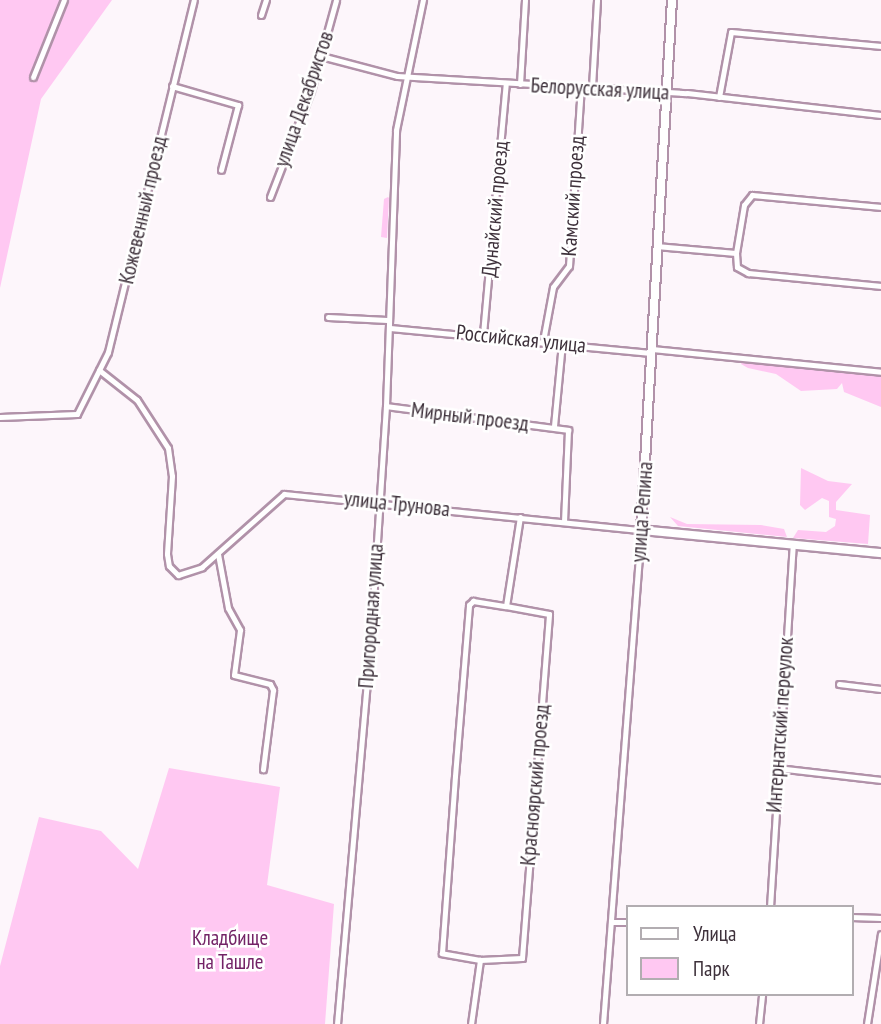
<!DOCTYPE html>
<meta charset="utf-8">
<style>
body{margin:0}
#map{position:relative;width:881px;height:1024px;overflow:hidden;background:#fdf6fb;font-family:"PT Sans Narrow",sans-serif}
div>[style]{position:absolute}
.green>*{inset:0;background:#ffc8f2}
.roads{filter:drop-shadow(2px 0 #b192a9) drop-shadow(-2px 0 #b192a9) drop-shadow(0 2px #b192a9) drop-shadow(0 -2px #b192a9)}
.street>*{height:5px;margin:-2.5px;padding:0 2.5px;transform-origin:2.5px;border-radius:2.5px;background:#fff}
.secondary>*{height:8px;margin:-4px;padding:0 4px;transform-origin:4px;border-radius:4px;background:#fff}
span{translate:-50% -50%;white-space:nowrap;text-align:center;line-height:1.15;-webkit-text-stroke:5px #fff;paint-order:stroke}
.street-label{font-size:21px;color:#3e313b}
.park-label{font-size:21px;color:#732366}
.legend{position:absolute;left:626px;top:905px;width:228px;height:91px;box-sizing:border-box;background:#fff;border:2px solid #b2adb1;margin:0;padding:9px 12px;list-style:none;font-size:21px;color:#3e313b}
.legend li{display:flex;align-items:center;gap:14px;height:35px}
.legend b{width:35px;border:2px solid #b2adb1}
</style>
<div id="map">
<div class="green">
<div style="clip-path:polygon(0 0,112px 0,41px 99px,0 288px)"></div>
<div style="clip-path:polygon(388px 197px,389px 198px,387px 238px,381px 237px,384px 199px)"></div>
<div style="clip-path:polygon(743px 360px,881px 375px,881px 407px,844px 392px,842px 383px,837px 389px,801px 391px,776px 374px,748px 368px,741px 364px)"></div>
<div style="clip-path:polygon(801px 468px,828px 481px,852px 484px,836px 502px,836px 510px,870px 515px,868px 544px,793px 538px,798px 530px,826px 532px,835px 526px,836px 519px,829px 517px,829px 501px,822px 498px,805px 510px,800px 505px)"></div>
<div style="clip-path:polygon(670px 517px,687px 524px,761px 525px,784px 529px,787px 537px,678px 526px)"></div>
<div style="clip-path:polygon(169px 768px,280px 787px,267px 885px,334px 904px,325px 1024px,0 1024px,0 966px,39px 817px,101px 831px,138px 869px)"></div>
</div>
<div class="roads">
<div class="street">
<div style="left:261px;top:15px;width:16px;rotate:-72deg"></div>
<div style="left:321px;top:56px;width:79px;rotate:14.7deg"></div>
<div style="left:397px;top:76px;width:290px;rotate:3.4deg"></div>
<div style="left:687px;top:93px;width:195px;rotate:6.5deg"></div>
<div style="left:33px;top:77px;width:83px;rotate:-68.1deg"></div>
<div style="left:520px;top:84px;width:84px;rotate:-86.6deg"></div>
<div style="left:172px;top:86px;width:69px;rotate:16.1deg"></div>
<div style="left:238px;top:105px;width:67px;rotate:104.7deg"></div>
<div style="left:592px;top:87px;width:87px;rotate:-86.7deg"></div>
<div style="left:719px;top:97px;width:66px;rotate:-79.5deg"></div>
<div style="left:731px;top:32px;width:151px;rotate:5.3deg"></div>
<div style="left:270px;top:197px;width:114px;rotate:-68.9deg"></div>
<div style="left:311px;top:91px;width:94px;rotate:-74.6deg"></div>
<div style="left:656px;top:246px;width:80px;rotate:5deg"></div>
<div style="left:736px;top:253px;width:14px;rotate:86deg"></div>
<div style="left:737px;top:267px;width:13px;rotate:29deg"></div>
<div style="left:748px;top:273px;width:134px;rotate:5.6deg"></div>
<div style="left:736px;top:253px;width:49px;rotate:-80.5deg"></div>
<div style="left:744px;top:205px;width:13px;rotate:-51deg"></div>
<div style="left:752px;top:195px;width:130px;rotate:5.3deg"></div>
<div style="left:328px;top:317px;width:59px;rotate:2.9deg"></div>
<div style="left:390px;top:328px;width:262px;rotate:5.5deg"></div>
<div style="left:483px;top:334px;width:252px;rotate:-84.8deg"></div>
<div style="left:543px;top:341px;width:55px;rotate:-79.5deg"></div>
<div style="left:553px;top:287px;width:26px;rotate:-53deg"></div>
<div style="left:569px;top:266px;width:179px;rotate:-86.2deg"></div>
<div style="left:652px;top:349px;width:230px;rotate:5.7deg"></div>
<div style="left:99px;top:370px;width:48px;rotate:38.3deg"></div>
<div style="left:137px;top:400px;width:57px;rotate:57.1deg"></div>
<div style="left:168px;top:448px;width:28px;rotate:82deg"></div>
<div style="left:172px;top:476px;width:78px;rotate:93.7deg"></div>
<div style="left:167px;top:554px;width:12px;rotate:81deg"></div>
<div style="left:169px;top:566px;width:13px;rotate:45deg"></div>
<div style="left:178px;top:575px;width:25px;rotate:-18deg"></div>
<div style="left:202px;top:567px;width:110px;rotate:-41.7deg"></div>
<div style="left:284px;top:494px;width:359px;rotate:5.8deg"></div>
<div style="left:641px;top:530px;width:495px;rotate:94.4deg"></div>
<div style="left:386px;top:406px;width:184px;rotate:7.5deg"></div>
<div style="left:568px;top:430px;width:91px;rotate:92.5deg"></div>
<div style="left:0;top:417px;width:77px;rotate:-2.2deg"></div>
<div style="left:77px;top:414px;width:69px;rotate:-63.4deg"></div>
<div style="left:108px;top:352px;width:362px;rotate:-76.3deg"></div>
<div style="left:554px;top:426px;width:83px;rotate:-84.5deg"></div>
<div style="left:218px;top:554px;width:55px;rotate:79.5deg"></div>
<div style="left:228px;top:608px;width:25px;rotate:61deg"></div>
<div style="left:240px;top:630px;width:45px;rotate:97.6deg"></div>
<div style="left:234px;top:675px;width:37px;rotate:14deg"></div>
<div style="left:270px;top:684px;width:7px;rotate:63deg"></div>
<div style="left:273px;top:690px;width:80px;rotate:97.2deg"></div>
<div style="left:839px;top:684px;width:42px;rotate:6.8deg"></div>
<div style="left:777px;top:768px;width:105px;rotate:6.6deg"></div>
<div style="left:770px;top:907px;width:364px;rotate:-86.4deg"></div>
<div style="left:851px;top:917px;width:30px;rotate:2deg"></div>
<div style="left:612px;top:922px;width:15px"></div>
<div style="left:480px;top:960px;width:39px;rotate:-170deg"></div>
<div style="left:442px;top:953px;width:177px;rotate:-85.8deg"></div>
<div style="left:455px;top:776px;width:172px;rotate:-85.3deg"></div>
<div style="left:469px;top:605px;width:6px;rotate:-45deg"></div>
<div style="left:473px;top:601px;width:33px;rotate:9deg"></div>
<div style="left:337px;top:1024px;width:393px;rotate:-85deg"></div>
<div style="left:371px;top:632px;width:226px;rotate:-86.2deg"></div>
<div style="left:386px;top:406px;width:276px;rotate:-87.9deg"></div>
<div style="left:396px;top:130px;width:133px;rotate:-78.3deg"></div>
<div style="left:471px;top:1024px;width:65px;rotate:-82deg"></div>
<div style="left:480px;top:960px;width:42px;rotate:-2.7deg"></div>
<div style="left:522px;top:958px;width:345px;rotate:-85.5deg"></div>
<div style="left:549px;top:614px;width:44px;rotate:-169.5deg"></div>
<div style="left:506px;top:606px;width:90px;rotate:-81.1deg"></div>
<div style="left:759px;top:1024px;width:30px;rotate:-84deg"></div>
<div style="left:867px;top:1024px;width:91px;rotate:-81.2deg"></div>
</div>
<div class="secondary">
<div style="left:672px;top:0;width:531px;rotate:93.35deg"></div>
<div style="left:641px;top:530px;width:241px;rotate:5.5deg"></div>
</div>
</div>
<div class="street-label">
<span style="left:600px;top:89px;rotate:3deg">Белорусская улица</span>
<span style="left:304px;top:99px;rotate:-71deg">улица Декабристов</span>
<span style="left:573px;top:196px;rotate:-86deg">Камский проезд</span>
<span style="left:495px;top:209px;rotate:-85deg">Дунайский проезд</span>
<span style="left:143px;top:210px;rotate:-77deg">Кожевенный проезд</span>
<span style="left:521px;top:339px;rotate:6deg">Российская улица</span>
<span style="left:470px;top:417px;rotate:7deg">Мирный проезд</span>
<span style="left:397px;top:504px;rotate:6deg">улица Трунова</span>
<span style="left:642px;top:512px;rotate:-86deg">улица Репина</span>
<span style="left:371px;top:616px;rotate:-86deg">Пригородная улица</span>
<span style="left:780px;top:725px;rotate:-86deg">Интернатский переулок</span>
<span style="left:535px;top:785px;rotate:-85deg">Красноярский проезд</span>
</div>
<div class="park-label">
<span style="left:230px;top:950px">Кладбище<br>на Ташле</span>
</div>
<ul class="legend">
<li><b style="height:9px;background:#fff"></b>Улица</li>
<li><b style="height:19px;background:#ffc8f2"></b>Парк</li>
</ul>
</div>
